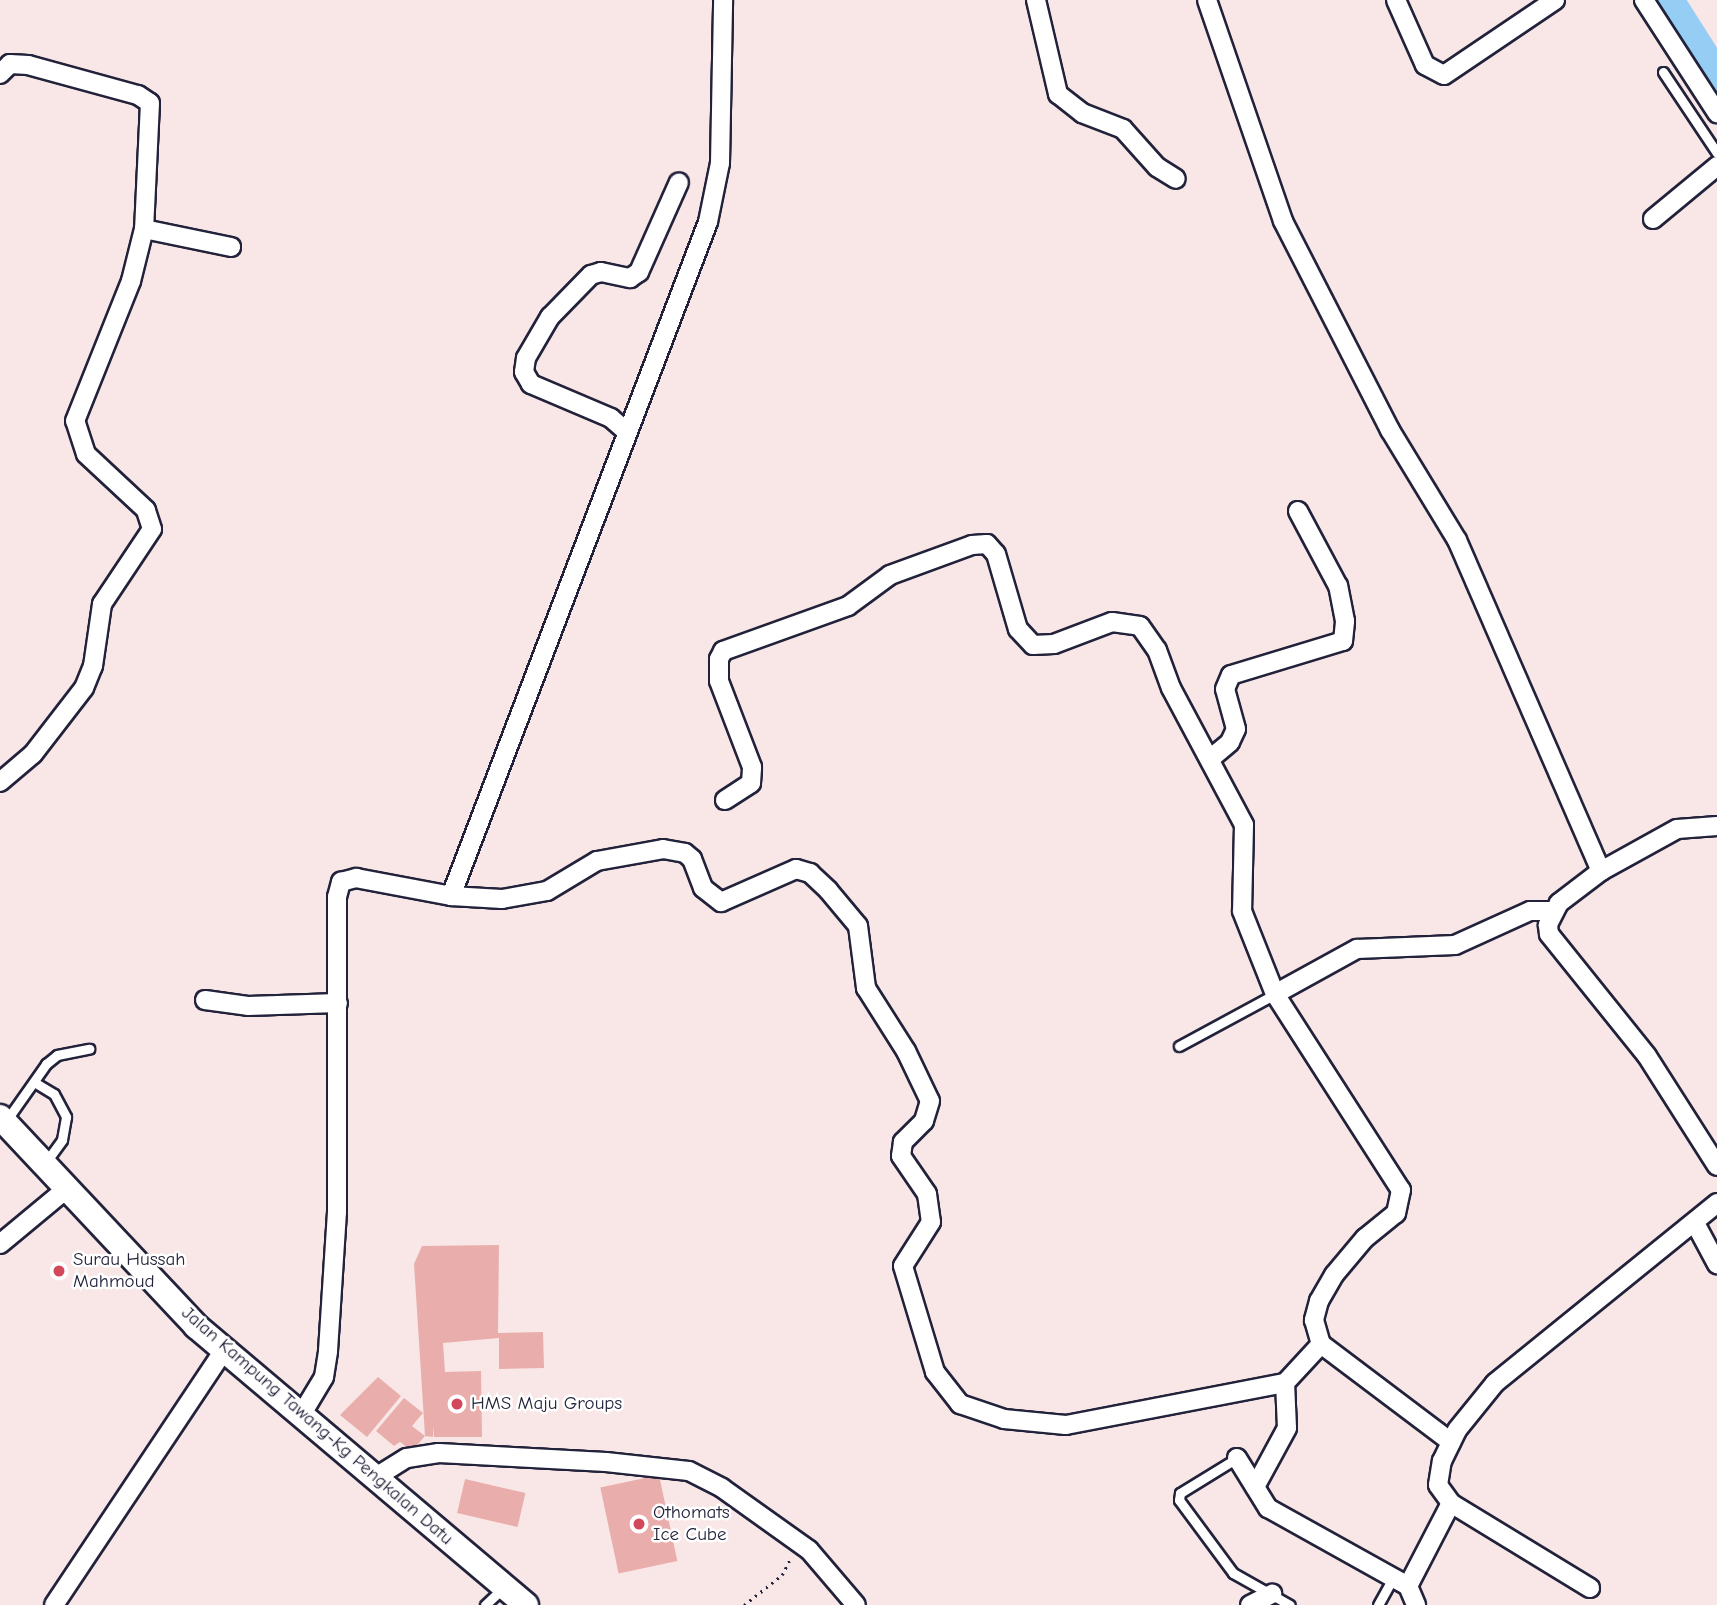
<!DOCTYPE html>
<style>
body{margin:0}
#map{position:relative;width:1717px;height:1605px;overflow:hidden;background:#f8e7e6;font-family:"Comic Neue",sans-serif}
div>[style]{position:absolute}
.river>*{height:30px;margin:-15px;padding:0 15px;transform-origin:15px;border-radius:15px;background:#96cdf5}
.building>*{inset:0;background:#e9aeac;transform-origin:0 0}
.path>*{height:2.5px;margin-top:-1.25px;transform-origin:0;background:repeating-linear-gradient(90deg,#22223b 0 2px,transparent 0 7px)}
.roads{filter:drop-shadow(2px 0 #22223b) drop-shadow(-2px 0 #22223b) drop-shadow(0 2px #22223b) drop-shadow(0 -2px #22223b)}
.lane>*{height:9px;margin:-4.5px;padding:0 4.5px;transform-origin:4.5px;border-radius:4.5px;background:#fff}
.street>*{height:18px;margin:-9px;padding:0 9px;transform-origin:9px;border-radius:9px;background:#fff}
.secondary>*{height:24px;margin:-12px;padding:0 12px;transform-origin:12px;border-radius:12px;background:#fff}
.dots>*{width:19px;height:19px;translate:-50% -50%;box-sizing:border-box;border:4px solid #fff;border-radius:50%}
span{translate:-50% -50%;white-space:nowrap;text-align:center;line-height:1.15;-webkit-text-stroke:5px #fff;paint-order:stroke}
.poi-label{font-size:19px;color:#22223b}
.left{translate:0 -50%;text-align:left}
.street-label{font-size:19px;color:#22223b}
</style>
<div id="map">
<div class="river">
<div style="left:1669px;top:0;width:90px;rotate:57.7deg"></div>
</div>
<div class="building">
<div style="clip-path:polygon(499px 1245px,498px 1333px,543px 1332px,544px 1368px,499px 1369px,499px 1338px,443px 1343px,445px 1372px,481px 1371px,482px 1437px,434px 1437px,433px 1426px,433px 1437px,425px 1436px,412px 1451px,400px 1442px,394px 1446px,376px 1431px,404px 1398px,423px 1413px,412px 1426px,425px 1436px,414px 1264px,422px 1246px)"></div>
<div style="clip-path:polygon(378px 1377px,401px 1396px,367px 1437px,340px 1415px)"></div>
<div style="left:659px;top:1475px;width:88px;height:60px;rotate:78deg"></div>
<div style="left:465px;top:1479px;width:62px;height:35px;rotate:13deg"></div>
</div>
<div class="path">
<div style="left:744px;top:1605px;width:48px;rotate:-38.3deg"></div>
<div style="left:782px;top:1575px;width:18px;rotate:-63deg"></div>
</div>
<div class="roads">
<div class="lane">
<div style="left:1663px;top:72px;width:97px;rotate:56.3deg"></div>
<div style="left:1179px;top:1046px;width:109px;rotate:-28.4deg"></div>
<div style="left:34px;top:1082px;width:23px;rotate:31deg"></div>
<div style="left:54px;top:1094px;width:26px;rotate:62deg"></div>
<div style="left:66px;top:1117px;width:23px;rotate:100deg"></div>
<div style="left:62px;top:1140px;width:29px;rotate:126deg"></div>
<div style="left:6px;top:1121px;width:70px;rotate:-54.9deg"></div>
<div style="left:46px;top:1064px;width:14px;rotate:-39deg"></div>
<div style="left:57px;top:1055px;width:33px;rotate:-11deg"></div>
<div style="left:1237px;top:1458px;width:67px;rotate:148.4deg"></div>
<div style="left:1180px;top:1493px;width:7px;rotate:98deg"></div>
<div style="left:1179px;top:1500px;width:91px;rotate:53.5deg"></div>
<div style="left:1233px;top:1573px;width:65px;rotate:29.3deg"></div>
<div style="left:485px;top:1605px;width:25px;rotate:-43deg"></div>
<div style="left:1378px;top:1605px;width:31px;rotate:-61deg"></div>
</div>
<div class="street">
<div style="left:1036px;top:0;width:97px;rotate:76.8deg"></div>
<div style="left:1058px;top:94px;width:31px;rotate:38deg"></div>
<div style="left:1082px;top:113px;width:44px;rotate:21.3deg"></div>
<div style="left:1123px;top:129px;width:51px;rotate:48.2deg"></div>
<div style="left:1157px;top:167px;width:22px;rotate:32deg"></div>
<div style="left:1207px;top:0;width:234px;rotate:71deg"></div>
<div style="left:1283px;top:221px;width:235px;rotate:62.9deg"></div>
<div style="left:1390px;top:430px;width:129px;rotate:58.7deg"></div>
<div style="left:1457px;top:540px;width:361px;rotate:66.5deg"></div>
<div style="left:1396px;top:0;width:71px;rotate:66deg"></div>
<div style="left:1425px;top:65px;width:21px;rotate:28deg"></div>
<div style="left:1444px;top:75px;width:134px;rotate:-34deg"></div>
<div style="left:1644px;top:0;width:135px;rotate:57.1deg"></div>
<div style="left:0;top:74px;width:14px;rotate:-45deg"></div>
<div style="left:10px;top:64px;width:18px;rotate:3deg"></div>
<div style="left:28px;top:65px;width:114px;rotate:15.3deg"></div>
<div style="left:138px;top:95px;width:14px;rotate:34deg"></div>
<div style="left:150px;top:103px;width:126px;rotate:92.7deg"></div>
<div style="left:144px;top:229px;width:89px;rotate:11.7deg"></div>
<div style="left:1653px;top:219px;width:83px;rotate:-39.6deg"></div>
<div style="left:627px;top:432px;width:21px;rotate:-139deg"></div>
<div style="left:611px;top:418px;width:87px;rotate:-157deg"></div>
<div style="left:531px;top:384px;width:14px;rotate:-120deg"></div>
<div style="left:524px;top:372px;width:14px;rotate:-82deg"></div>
<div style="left:526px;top:358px;width:48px;rotate:-59.7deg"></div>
<div style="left:550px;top:317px;width:59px;rotate:-45.7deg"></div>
<div style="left:591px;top:275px;width:10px;rotate:-17deg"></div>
<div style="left:601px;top:272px;width:30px;rotate:12deg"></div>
<div style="left:630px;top:278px;width:11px;rotate:-34deg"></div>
<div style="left:639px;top:272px;width:98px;rotate:-66deg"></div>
<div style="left:1210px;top:759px;width:26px;rotate:-40deg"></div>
<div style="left:1230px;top:742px;width:14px;rotate:-65deg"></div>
<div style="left:1236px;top:729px;width:41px;rotate:-105.4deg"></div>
<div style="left:1225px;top:689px;width:15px;rotate:-67deg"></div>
<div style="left:1231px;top:675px;width:117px;rotate:-16.9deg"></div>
<div style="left:1343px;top:641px;width:20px;rotate:-84deg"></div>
<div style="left:1345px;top:621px;width:36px;rotate:-101deg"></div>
<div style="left:1338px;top:586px;width:85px;rotate:-118.1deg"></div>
<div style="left:0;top:782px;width:43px;rotate:-40.3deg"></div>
<div style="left:33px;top:754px;width:83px;rotate:-52.3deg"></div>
<div style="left:84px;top:688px;width:24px;rotate:-68deg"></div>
<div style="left:93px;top:666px;width:63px;rotate:-81.7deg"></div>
<div style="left:102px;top:604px;width:90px;rotate:-56.3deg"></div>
<div style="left:152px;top:529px;width:20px;rotate:-108deg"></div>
<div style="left:146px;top:510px;width:82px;rotate:-137deg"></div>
<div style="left:86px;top:454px;width:35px;rotate:-108deg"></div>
<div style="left:75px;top:421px;width:151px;rotate:-68.2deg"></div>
<div style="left:131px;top:281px;width:54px;rotate:-76deg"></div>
<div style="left:725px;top:800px;width:31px;rotate:-33deg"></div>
<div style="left:751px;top:783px;width:16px;rotate:-86deg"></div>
<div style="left:752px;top:767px;width:92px;rotate:-111deg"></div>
<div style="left:719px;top:681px;width:22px;rotate:-90deg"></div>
<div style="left:719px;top:659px;width:9px;rotate:-63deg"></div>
<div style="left:723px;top:651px;width:133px;rotate:-19.8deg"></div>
<div style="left:848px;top:606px;width:52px;rotate:-36.4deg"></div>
<div style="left:890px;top:575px;width:87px;rotate:-20.1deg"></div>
<div style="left:972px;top:545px;width:15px;rotate:-4deg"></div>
<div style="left:987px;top:544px;width:13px;rotate:48deg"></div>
<div style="left:996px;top:554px;width:78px;rotate:73.7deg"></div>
<div style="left:1018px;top:629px;width:22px;rotate:47deg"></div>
<div style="left:1033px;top:645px;width:21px;rotate:-3deg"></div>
<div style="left:1054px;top:644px;width:62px;rotate:-20.8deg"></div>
<div style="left:1112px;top:622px;width:28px;rotate:8deg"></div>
<div style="left:1140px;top:626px;width:29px;rotate:55deg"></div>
<div style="left:1157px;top:650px;width:40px;rotate:69.8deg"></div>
<div style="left:1171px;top:688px;width:155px;rotate:61.9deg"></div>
<div style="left:1244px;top:825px;width:86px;rotate:91.3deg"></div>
<div style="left:1242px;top:911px;width:89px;rotate:68.3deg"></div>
<div style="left:1275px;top:994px;width:233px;rotate:57.3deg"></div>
<div style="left:1401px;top:1190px;width:24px;rotate:102deg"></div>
<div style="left:1396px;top:1213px;width:40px;rotate:141deg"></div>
<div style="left:1365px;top:1238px;width:48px;rotate:130deg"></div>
<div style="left:1334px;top:1275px;width:30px;rotate:120deg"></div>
<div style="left:1319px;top:1301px;width:20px;rotate:105deg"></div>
<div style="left:1314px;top:1320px;width:25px;rotate:74deg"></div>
<div style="left:1321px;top:1344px;width:163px;rotate:37deg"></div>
<div style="left:1717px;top:826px;width:40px;rotate:175.7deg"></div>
<div style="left:1677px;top:829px;width:87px;rotate:151.1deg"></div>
<div style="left:1601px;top:871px;width:53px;rotate:142.7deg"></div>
<div style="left:1559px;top:903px;width:25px;rotate:117deg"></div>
<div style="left:1548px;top:925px;width:9px;rotate:84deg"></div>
<div style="left:1549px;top:934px;width:156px;rotate:51.2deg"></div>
<div style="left:1647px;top:1056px;width:130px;rotate:57.5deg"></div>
<div style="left:451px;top:896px;width:51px;rotate:3.4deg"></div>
<div style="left:502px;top:899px;width:46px;rotate:-10.1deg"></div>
<div style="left:547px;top:891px;width:58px;rotate:-31deg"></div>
<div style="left:597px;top:861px;width:67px;rotate:-10.3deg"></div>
<div style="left:663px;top:849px;width:22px;rotate:10deg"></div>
<div style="left:685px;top:853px;width:9px;rotate:41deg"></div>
<div style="left:692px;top:859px;width:31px;rotate:69deg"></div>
<div style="left:703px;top:888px;width:23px;rotate:38deg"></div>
<div style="left:721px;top:902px;width:82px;rotate:-23.7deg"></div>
<div style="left:796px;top:869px;width:15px;rotate:16deg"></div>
<div style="left:810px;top:873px;width:25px;rotate:43deg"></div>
<div style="left:828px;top:890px;width:47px;rotate:50.2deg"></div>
<div style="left:858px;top:926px;width:63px;rotate:82.6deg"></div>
<div style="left:866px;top:988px;width:75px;rotate:57.6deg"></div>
<div style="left:906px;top:1051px;width:55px;rotate:64.4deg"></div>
<div style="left:930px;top:1101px;width:21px;rotate:107deg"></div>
<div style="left:924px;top:1121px;width:30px;rotate:135deg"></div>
<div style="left:903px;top:1142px;width:14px;rotate:98deg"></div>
<div style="left:901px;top:1156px;width:46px;rotate:55.6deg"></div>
<div style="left:927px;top:1194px;width:28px;rotate:82deg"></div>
<div style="left:931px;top:1222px;width:52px;rotate:122.5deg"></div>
<div style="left:903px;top:1266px;width:111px;rotate:73.2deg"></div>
<div style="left:935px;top:1372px;width:41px;rotate:52deg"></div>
<div style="left:960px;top:1404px;width:46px;rotate:18.8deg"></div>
<div style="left:1004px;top:1419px;width:62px;rotate:5.5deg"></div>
<div style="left:1066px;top:1425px;width:223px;rotate:-10.9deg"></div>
<div style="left:1285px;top:1383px;width:53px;rotate:-47.3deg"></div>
<div style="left:1275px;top:994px;width:94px;rotate:-28.8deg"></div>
<div style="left:1357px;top:949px;width:98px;rotate:-2.3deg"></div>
<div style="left:1455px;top:945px;width:82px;rotate:-24.4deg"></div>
<div style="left:1530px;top:911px;width:22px"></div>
<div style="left:205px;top:1000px;width:43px;rotate:7.9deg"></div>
<div style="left:248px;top:1006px;width:90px;rotate:-1.9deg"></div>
<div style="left:1695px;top:1223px;width:47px;rotate:61.8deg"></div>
<div style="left:0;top:1244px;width:85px;rotate:-39.7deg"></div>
<div style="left:303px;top:1412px;width:41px;rotate:-59deg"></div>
<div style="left:324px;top:1377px;width:26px;rotate:-81deg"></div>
<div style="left:328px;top:1351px;width:139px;rotate:-86.3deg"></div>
<div style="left:337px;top:1212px;width:315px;rotate:-90deg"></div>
<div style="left:337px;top:897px;width:16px;rotate:-75deg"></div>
<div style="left:341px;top:882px;width:16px;rotate:-15deg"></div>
<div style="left:356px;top:878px;width:97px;rotate:10.7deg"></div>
<div style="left:451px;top:896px;width:721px;rotate:-69.13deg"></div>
<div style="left:708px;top:222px;width:60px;rotate:-78.5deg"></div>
<div style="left:720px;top:163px;width:163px;rotate:-88.9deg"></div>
<div style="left:1237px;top:1458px;width:59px;rotate:58.2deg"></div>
<div style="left:1268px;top:1508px;width:160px;rotate:29.1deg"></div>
<div style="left:1408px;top:1586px;width:21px;rotate:67deg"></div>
<div style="left:376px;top:1477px;width:36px;rotate:-32deg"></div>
<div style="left:407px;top:1458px;width:32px;rotate:-9deg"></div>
<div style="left:439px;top:1453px;width:167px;rotate:3.1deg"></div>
<div style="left:606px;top:1462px;width:83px;rotate:6.2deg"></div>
<div style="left:689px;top:1471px;width:37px;rotate:27deg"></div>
<div style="left:722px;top:1488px;width:107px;rotate:35.5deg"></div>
<div style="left:809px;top:1550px;width:72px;rotate:49.5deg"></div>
<div style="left:1255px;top:1487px;width:67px;rotate:-61.5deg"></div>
<div style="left:1287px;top:1428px;width:45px;rotate:-92.5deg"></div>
<div style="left:1408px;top:1586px;width:93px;rotate:-62.6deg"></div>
<div style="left:1590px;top:1588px;width:163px;rotate:-148.6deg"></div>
<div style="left:1451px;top:1503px;width:22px;rotate:-126deg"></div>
<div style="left:1438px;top:1485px;width:24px;rotate:-81deg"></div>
<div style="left:1442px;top:1461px;width:34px;rotate:-64deg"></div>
<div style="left:1457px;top:1430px;width:60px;rotate:-51deg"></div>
<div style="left:1495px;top:1383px;width:286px;rotate:-39deg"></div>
<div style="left:54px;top:1605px;width:306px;rotate:-56.3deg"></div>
<div style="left:1250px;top:1605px;width:25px;rotate:-27deg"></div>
</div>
<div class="secondary">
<div style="left:0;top:1117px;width:287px;rotate:46.8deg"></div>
<div style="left:196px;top:1326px;width:432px;rotate:40.2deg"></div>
</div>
</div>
<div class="dots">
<div style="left:59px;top:1271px;background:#d1495b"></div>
<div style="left:457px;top:1404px;background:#d1495b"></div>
<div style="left:639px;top:1524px;background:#d1495b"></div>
</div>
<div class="poi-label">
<span class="left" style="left:73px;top:1271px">Surau Hussah<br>Mahmoud</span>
<span class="left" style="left:471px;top:1404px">HMS Maju Groups</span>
<span class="left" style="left:653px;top:1524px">Othomats<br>Ice Cube</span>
</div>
<div class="street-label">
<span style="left:317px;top:1426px;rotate:41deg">Jalan Kampung Tawang-Kg Pengkalan Datu</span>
</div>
</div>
